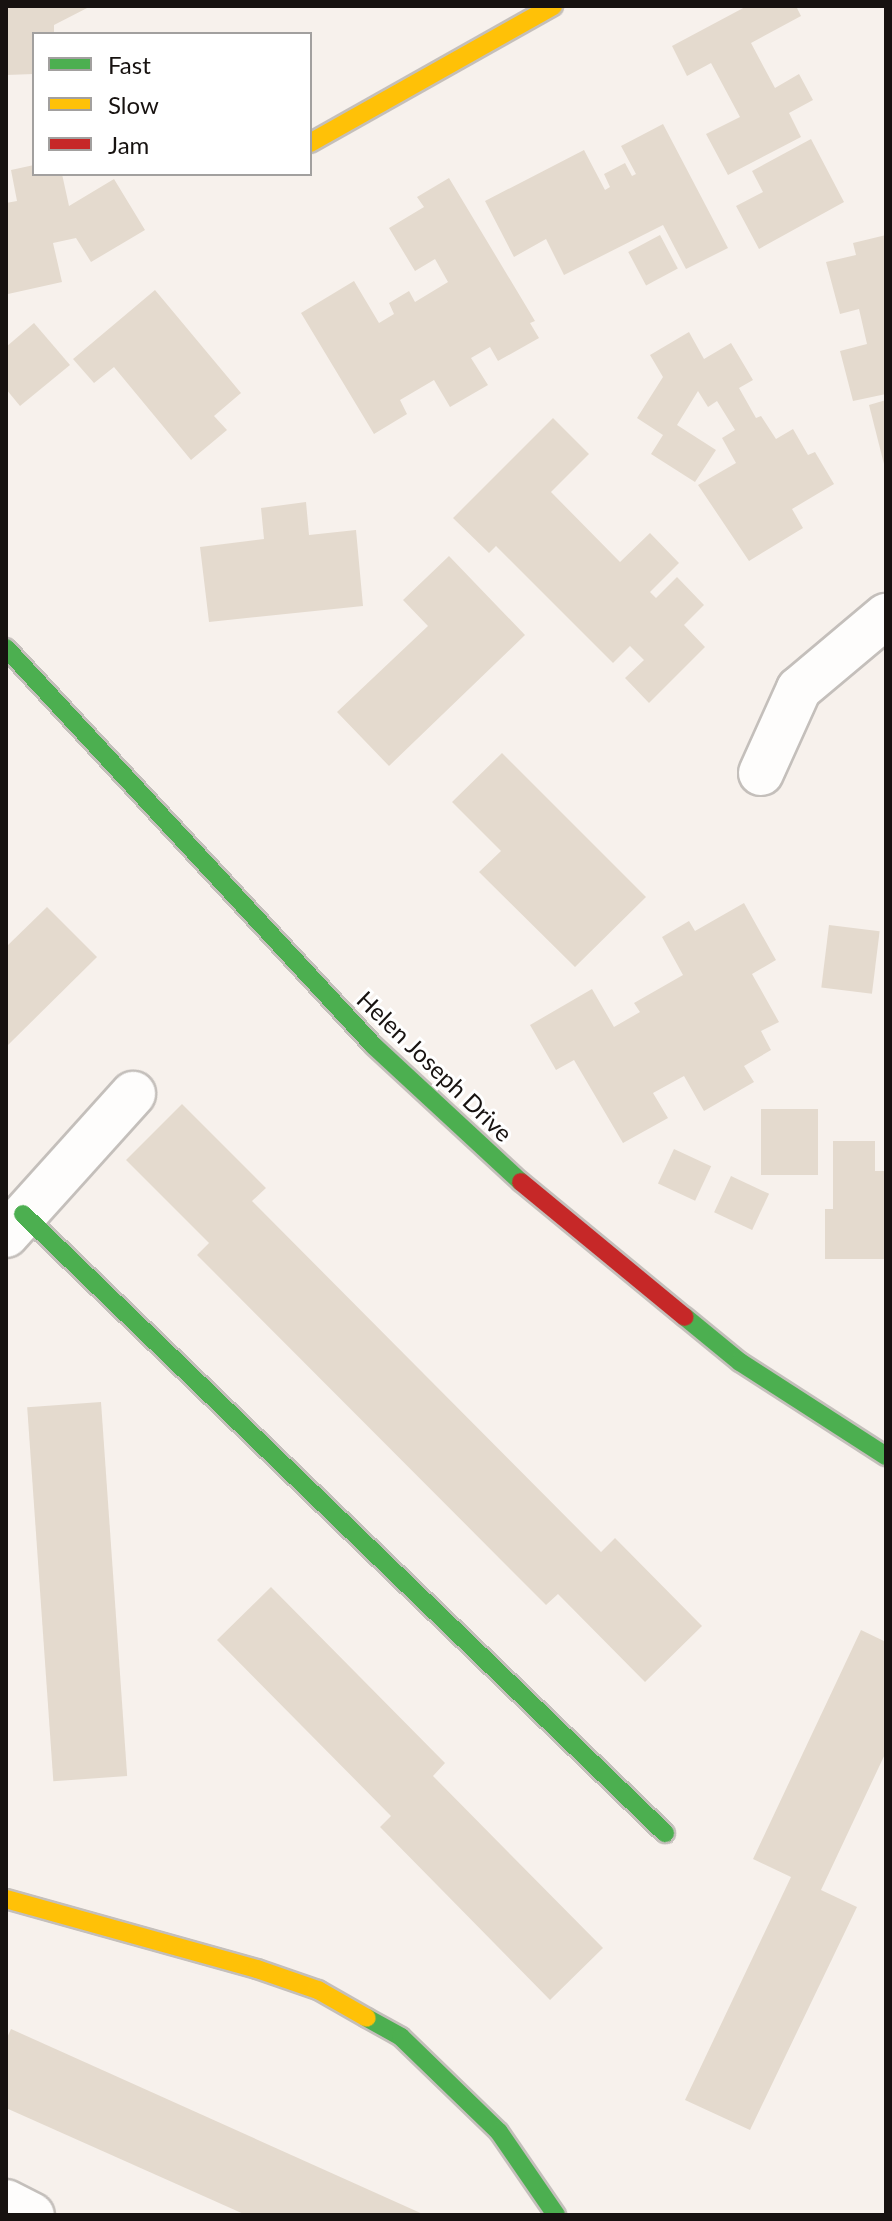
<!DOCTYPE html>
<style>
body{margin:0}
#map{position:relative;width:892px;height:2221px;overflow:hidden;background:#f7f1ec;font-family:Lato,sans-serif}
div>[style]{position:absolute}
.building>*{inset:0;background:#e4dace;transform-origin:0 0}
.roads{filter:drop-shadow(2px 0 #c4bfbb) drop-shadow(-2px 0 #c4bfbb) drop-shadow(0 2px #c4bfbb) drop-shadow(0 -2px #c4bfbb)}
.street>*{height:44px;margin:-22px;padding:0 22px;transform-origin:22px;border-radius:22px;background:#fefdfc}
.fast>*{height:18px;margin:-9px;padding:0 9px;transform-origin:9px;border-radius:9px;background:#4caf50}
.slow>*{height:18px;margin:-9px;padding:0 9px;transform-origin:9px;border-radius:9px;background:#ffc107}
.jam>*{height:18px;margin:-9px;padding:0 9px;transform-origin:9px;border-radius:9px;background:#c62828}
span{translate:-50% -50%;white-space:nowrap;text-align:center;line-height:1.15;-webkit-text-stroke:6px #fff;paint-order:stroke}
.street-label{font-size:24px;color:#171210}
.frame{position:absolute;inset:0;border:8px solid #171210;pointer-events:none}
.legend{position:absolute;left:32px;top:32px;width:280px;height:144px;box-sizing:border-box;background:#fff;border:2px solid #a2a09f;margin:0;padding:10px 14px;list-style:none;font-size:24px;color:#171210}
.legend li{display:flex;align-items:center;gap:16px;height:40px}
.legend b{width:40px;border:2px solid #a2a09f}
</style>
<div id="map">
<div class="building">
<div style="clip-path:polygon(6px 6px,91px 6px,54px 25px,54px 34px,34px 34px,34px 74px,6px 75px)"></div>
<div style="clip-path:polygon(747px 6px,796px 6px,801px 16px,751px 43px,775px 88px,799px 74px,813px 100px,789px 113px,801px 137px,728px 175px,706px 134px,740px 117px,711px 63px,687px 76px,672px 46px)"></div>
<div style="clip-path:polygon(663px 124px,728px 248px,686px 269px,663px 225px,564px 275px,546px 239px,514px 257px,485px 201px,584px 150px,605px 190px,610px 187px,604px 174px,625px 163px,632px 176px,636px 174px,621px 146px)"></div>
<div style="clip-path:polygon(811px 139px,844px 202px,759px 249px,736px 206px,763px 192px,752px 171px)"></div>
<div style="clip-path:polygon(34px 165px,34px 174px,62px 174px,69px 206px,114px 179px,145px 230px,91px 262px,76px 238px,53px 243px,62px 282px,8px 294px,6px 203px,17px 201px,11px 170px)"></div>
<div style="clip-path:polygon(449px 178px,535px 321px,530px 323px,539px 338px,498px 361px,490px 347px,471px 358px,488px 385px,450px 407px,434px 380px,400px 400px,407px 414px,374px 434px,301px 313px,354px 281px,379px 323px,394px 314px,389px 303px,409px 291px,415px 302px,448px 282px,435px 259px,415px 271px,389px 228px,424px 207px,417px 197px)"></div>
<div style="left:660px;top:235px;width:38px;height:36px;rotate:62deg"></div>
<div style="clip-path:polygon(886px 235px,886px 394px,853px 401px,840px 351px,867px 344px,859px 309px,840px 314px,826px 262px,856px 255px,853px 243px)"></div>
<div style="clip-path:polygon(155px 290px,241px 393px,214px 416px,227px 430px,191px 460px,114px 367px,94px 383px,73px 359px)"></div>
<div style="clip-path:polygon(34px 323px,70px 365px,20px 406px,6px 389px,6px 347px)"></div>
<div style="clip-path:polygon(689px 332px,704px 359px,731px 343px,753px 380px,739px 388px,756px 418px,761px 416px,776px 439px,793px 429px,808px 455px,815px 452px,834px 484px,792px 509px,803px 528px,749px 561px,698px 485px,736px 463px,722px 438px,735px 430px,717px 401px,708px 407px,698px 391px,677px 425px,716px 450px,695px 482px,651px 454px,663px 435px,637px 418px,663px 377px,650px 355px)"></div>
<div style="clip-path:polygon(886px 400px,886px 468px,885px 468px,869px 405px)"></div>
<div style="clip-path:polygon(553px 418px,589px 454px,551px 492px,620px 562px,650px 533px,679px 563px,650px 592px,656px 598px,677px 577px,704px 605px,684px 625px,705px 647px,649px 703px,625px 678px,644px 660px,630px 646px,613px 663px,496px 546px,489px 553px,453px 518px)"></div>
<div style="clip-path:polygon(306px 502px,309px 535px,356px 530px,363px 606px,209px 622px,200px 547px,264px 539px,261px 508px)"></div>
<div style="clip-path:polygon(449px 556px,525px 635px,389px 766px,337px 712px,428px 626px,403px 600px)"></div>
<div style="clip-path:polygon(502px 753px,646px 897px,575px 967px,479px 872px,501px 851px,452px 802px)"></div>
<div style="clip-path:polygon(744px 903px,776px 960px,752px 974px,779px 1022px,761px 1031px,771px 1050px,744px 1066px,754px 1082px,704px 1111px,684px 1076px,653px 1093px,668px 1118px,623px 1143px,574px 1060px,556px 1070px,530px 1025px,592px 989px,614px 1027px,640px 1012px,634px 1003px,683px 975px,662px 937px,689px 921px,695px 931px)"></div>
<div style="clip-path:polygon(47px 907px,97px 957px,6px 1047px,6px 947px)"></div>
<div style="left:829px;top:925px;width:51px;height:63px;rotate:7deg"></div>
<div style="clip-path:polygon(182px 1104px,266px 1188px,252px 1201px,601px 1552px,615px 1538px,702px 1626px,645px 1682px,558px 1594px,546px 1605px,197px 1255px,209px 1243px,126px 1160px)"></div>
<div style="left:761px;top:1109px;width:57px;height:66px"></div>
<div style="clip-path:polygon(833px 1141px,875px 1141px,875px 1171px,886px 1171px,886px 1259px,825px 1259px,825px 1209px,833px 1209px)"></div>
<div style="left:674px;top:1149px;width:41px;height:38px;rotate:25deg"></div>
<div style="left:731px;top:1176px;width:42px;height:40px;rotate:25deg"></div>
<div style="left:101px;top:1402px;width:375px;height:74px;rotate:86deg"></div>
<div style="clip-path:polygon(271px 1587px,445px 1763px,433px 1776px,603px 1948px,550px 2000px,380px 1827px,391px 1816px,217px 1640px)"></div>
<div style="clip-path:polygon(861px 1630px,886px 1642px,886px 1752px,821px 1890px,857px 1907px,750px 2130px,685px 2100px,791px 1877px,753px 1859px)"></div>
<div style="clip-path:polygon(11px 2029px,425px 2215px,246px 2215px,6px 2108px,6px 2040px)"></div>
</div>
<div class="roads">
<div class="street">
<div style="left:761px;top:773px;width:92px;rotate:-65.7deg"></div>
<div style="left:799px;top:689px;width:114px;rotate:-40deg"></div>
<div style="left:6px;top:1235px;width:190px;rotate:-48deg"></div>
<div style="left:6px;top:2202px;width:29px;rotate:27deg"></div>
</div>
<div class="fast">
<div style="left:6px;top:648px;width:542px;rotate:47.24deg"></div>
<div style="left:374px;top:1046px;width:200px;rotate:42.8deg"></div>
<div style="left:23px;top:1214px;width:892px;rotate:43.96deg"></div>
<div style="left:685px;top:1317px;width:71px;rotate:39.3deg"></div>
<div style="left:740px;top:1362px;width:174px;rotate:32.8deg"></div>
<div style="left:367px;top:2018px;width:39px;rotate:29deg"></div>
<div style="left:401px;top:2037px;width:136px;rotate:44.1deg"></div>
<div style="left:499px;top:2132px;width:101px;rotate:55.5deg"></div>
</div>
<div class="slow">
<div style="left:310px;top:143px;width:279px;rotate:-29.4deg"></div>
<div style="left:6px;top:1899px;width:261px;rotate:15.6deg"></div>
<div style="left:257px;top:1969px;width:65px;rotate:19deg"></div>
<div style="left:318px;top:1990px;width:56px;rotate:29.7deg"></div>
</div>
<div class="jam">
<div style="left:521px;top:1182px;width:212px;rotate:39.5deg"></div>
</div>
</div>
<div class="street-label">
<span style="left:435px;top:1066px;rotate:44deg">Helen Joseph Drive</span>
</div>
<div class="frame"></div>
<ul class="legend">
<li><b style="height:10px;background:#4caf50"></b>Fast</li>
<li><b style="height:10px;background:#ffc107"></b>Slow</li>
<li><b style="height:10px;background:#c62828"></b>Jam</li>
</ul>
</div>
